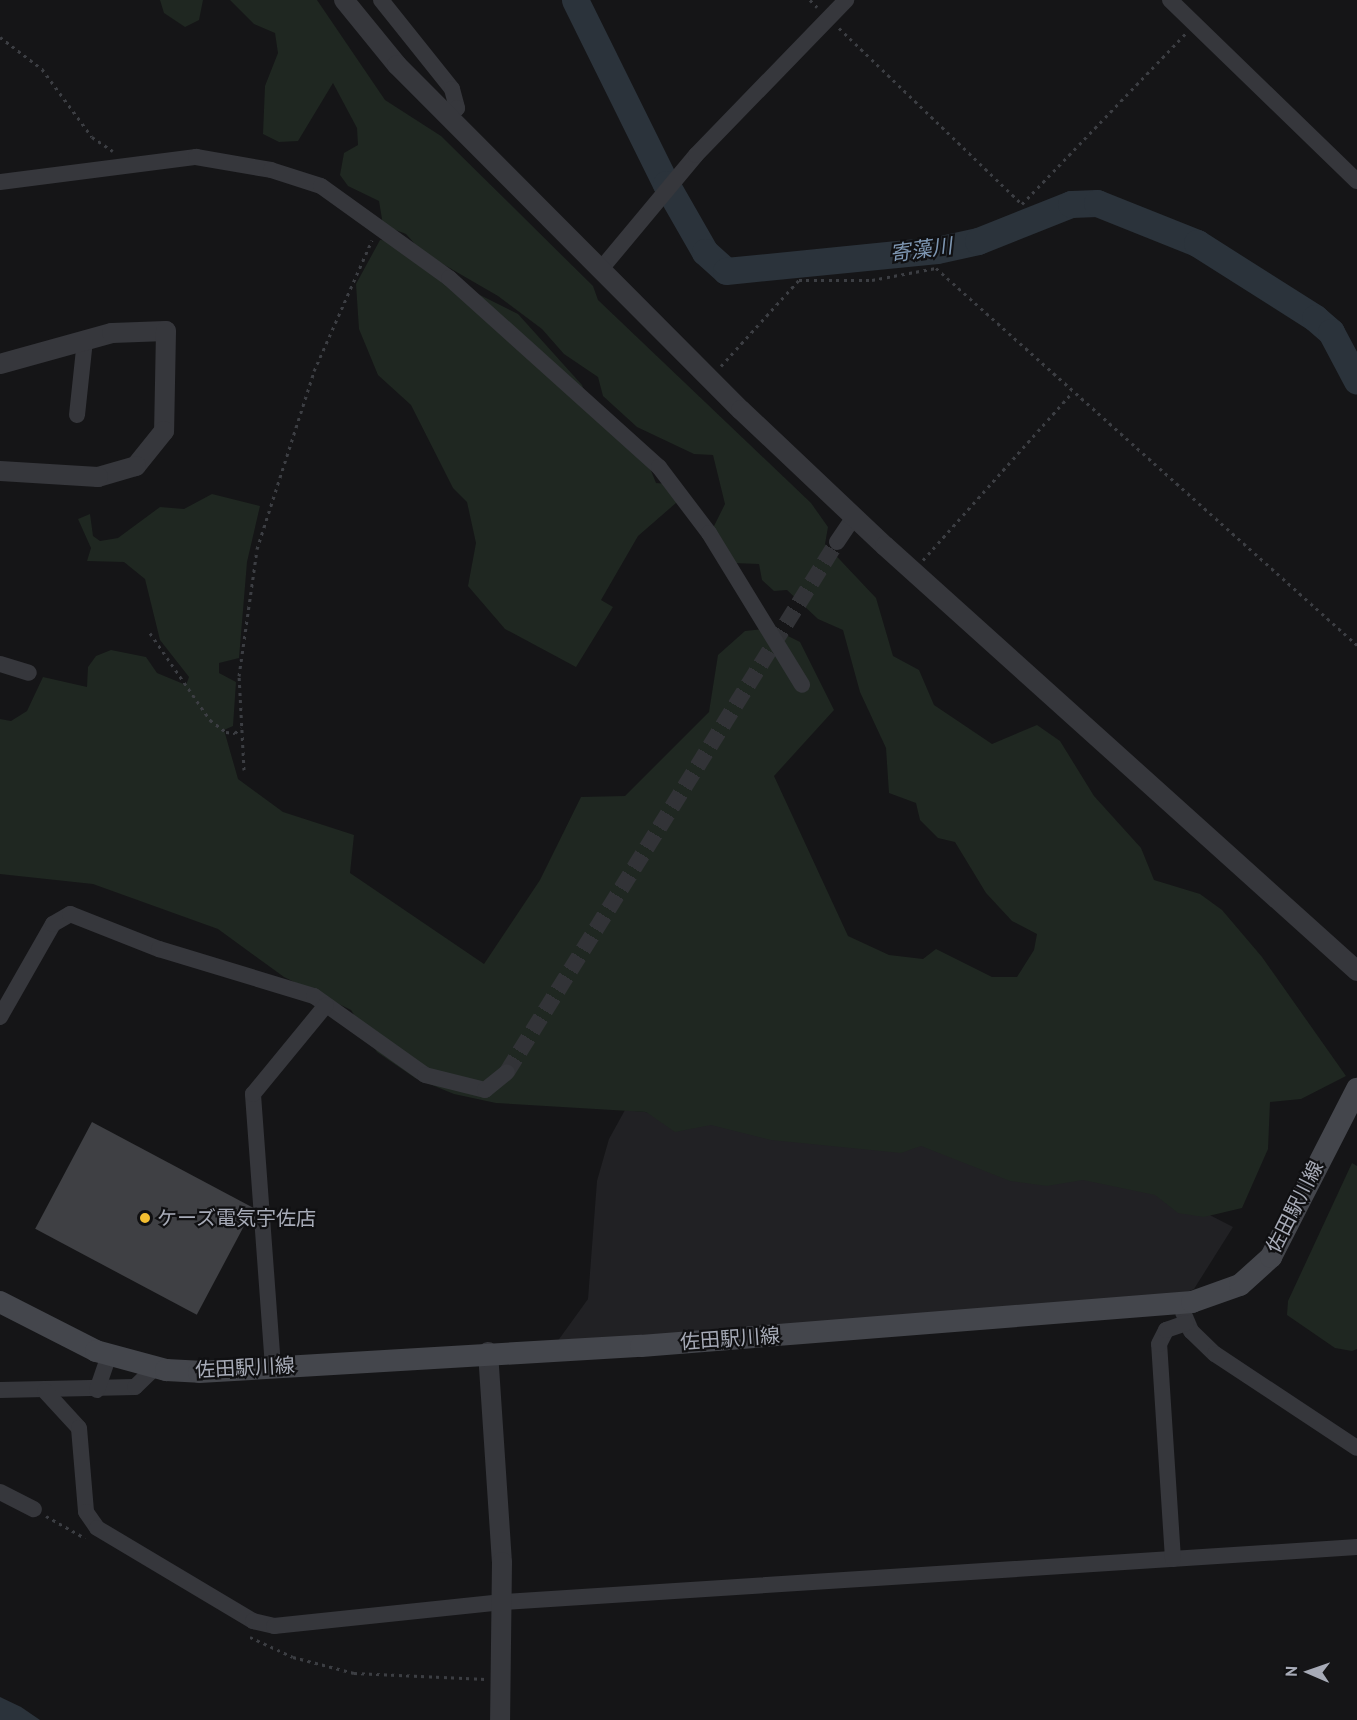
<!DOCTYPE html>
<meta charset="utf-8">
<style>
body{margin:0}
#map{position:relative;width:1357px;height:1720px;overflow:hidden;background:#151517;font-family:"PT Sans","Noto Sans JP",sans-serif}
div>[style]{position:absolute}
.built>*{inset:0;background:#212124}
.green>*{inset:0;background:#1f2721}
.water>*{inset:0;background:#2b333b}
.river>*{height:27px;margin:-13.5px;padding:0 13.5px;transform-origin:13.5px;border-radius:13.5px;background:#2b333b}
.building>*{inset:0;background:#3f4044;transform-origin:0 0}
.minor-tunnel>*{height:16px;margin-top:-8px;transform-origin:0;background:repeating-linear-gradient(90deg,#323337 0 16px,transparent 0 24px)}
.path>*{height:3px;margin-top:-1.5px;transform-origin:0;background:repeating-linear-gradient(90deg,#3c3e43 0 3px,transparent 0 7.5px)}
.minor>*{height:16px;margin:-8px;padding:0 8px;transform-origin:8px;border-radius:8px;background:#36373c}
.tertiary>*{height:20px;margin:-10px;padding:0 10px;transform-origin:10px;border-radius:10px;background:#36373c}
.secondary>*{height:22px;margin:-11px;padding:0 11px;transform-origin:11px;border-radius:11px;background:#44464c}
.dots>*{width:16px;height:16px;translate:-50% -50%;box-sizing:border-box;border:3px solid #101012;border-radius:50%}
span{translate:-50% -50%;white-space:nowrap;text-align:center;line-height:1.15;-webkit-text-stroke:4.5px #101012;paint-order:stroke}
.street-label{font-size:20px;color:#a7abb7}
.poi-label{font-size:20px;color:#a7abb7}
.left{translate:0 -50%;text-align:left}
.water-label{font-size:21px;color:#7e97b3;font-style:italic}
.north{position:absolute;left:1279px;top:1642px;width:60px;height:60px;-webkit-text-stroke:4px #101012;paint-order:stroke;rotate:272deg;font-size:16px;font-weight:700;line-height:24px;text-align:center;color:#a7abb7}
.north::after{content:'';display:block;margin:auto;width:21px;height:27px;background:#a7abb7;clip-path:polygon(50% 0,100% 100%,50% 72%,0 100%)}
</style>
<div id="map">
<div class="built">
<div style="clip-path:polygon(625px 1110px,988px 1147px,1134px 1176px,1233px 1227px,1194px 1289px,1178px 1296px,557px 1342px,588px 1299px,597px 1181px,609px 1139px)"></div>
</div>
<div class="green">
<div style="clip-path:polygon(160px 0,203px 0,199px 20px,185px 27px,164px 13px)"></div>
<div style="clip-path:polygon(230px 0,317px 0,385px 100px,441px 136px,593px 286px,598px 300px,811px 503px,828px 527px,825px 544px,876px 598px,893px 656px,919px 670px,934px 705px,992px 744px,1037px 725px,1060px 741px,1094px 796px,1141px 848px,1154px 880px,1200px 894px,1222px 910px,1262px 957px,1346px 1076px,1301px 1099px,1270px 1102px,1268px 1149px,1242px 1208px,1204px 1217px,1178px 1213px,1155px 1195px,1083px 1180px,1047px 1186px,1010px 1181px,921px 1146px,901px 1153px,771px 1140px,711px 1125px,675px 1132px,646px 1112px,496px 1103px,454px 1094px,415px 1078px,377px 1052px,351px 1010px,284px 977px,218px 929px,93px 884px,0 874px,0 719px,11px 721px,27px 711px,43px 677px,87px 687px,88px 667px,96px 656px,111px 650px,146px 657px,157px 673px,186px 685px,189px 677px,160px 640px,145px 579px,124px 562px,87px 561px,91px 548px,78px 519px,90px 514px,93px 536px,100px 541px,118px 538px,160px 507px,184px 509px,212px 494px,260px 506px,247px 562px,239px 658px,219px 663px,219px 673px,236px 682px,233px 726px,224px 730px,238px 779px,283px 812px,354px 835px,350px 873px,484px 964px,540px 880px,581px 797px,625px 796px,709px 712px,718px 655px,745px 631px,772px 628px,800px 642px,834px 710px,774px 776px,848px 936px,889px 955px,923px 959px,936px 949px,992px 977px,1017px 977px,1034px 950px,1037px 934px,1012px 921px,986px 893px,955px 842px,938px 838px,920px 820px,916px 803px,889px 793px,886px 748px,860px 692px,843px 630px,818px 619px,787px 590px,774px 591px,762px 580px,759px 564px,733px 563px,713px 528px,725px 504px,713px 455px,694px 454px,637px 427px,603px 396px,598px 377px,564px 354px,542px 329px,498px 296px,422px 252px,406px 234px,383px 225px,379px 201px,348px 186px,340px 175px,344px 153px,358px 145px,357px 128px,333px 83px,298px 141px,279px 142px,263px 134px,265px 86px,278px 53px,275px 33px,254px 24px)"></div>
<div style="clip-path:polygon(380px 240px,400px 241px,472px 291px,518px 314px,582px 385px,594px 416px,650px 468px,656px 483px,681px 485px,684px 496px,638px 536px,601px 600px,613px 607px,576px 667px,505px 629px,468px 586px,476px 543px,467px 502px,453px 488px,411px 405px,378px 375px,359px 329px,356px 284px)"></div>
<div style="clip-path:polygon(1352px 1163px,1357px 1166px,1357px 1349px,1352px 1351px,1335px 1348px,1287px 1315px,1288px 1301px)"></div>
</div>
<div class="water">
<div style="clip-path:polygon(0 1697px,21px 1707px,40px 1720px,0 1720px)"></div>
</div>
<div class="river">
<div style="left:575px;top:0;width:205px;rotate:63.7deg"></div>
<div style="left:666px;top:184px;width:78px;rotate:60.2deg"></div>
<div style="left:705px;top:252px;width:28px;rotate:42deg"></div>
<div style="left:726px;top:271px;width:212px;rotate:-5.7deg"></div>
<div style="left:937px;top:250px;width:42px;rotate:-12.4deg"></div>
<div style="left:978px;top:241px;width:100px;rotate:-21.7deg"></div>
<div style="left:1071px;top:204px;width:26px;rotate:-2deg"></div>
<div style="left:1097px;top:203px;width:108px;rotate:21.8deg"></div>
<div style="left:1197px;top:243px;width:140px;rotate:32.4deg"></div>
<div style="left:1315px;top:318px;width:21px;rotate:41deg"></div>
<div style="left:1331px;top:332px;width:55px;rotate:62deg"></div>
</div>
<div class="building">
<div style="left:92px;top:1122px;width:183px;height:121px;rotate:28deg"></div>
</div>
<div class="minor-tunnel">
<div style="left:507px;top:1072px;width:624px;rotate:-58.09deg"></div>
</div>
<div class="path">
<div style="left:810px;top:0;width:10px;rotate:45deg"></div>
<div style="left:839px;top:28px;width:254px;rotate:43.9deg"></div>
<div style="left:1022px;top:204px;width:236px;rotate:-46.2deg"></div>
<div style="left:0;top:37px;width:53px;rotate:37.3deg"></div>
<div style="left:42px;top:69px;width:84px;rotate:53.7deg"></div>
<div style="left:92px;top:137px;width:25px;rotate:34deg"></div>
<div style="left:721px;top:366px;width:116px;rotate:-47.8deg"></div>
<div style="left:799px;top:280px;width:73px"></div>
<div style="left:872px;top:280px;width:65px;rotate:-10.6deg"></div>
<div style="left:936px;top:268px;width:565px;rotate:41.84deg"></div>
<div style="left:923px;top:560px;width:224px;rotate:-48.3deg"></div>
<div style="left:150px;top:633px;width:106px;rotate:55.4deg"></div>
<div style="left:210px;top:720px;width:20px;rotate:37deg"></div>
<div style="left:226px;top:732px;width:9px;rotate:6deg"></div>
<div style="left:235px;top:733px;width:8px;rotate:-45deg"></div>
<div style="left:244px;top:770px;width:94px;rotate:-93deg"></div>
<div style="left:239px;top:676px;width:128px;rotate:-81.9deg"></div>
<div style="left:257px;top:549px;width:187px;rotate:-72.2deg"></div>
<div style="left:314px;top:371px;width:143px;rotate:-66.1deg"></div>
<div style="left:46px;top:1516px;width:45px;rotate:29.4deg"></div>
<div style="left:250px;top:1637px;width:47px;rotate:24.9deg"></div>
<div style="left:293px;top:1657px;width:63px;rotate:14.7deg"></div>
<div style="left:354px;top:1673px;width:132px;rotate:2.6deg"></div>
</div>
<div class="minor">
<div style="left:381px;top:0;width:114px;rotate:51.4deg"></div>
<div style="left:452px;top:89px;width:20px;rotate:75deg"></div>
<div style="left:457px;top:108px;width:12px;rotate:132deg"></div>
<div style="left:1170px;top:0;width:260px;rotate:44.1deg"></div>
<div style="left:0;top:182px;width:198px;rotate:-7.3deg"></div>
<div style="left:196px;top:157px;width:76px;rotate:9.8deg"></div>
<div style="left:271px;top:170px;width:52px;rotate:17.7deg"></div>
<div style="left:321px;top:186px;width:158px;rotate:35.7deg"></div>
<div style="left:449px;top:278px;width:283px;rotate:42deg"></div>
<div style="left:659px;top:467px;width:83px;rotate:52.9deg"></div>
<div style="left:709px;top:533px;width:178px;rotate:58.5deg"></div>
<div style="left:601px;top:269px;width:148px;rotate:-50.2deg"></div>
<div style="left:696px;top:155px;width:216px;rotate:-45.9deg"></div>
<div style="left:77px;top:415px;width:75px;rotate:-83.9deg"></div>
<div style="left:837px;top:542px;width:30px;rotate:-56deg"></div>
<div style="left:0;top:664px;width:30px;rotate:17deg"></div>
<div style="left:0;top:1017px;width:107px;rotate:-60.3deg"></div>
<div style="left:53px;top:924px;width:20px;rotate:-30deg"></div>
<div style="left:70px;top:914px;width:96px;rotate:21.5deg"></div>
<div style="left:159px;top:949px;width:162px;rotate:16.9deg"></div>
<div style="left:314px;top:996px;width:136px;rotate:35.4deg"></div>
<div style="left:425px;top:1075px;width:62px;rotate:14deg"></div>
<div style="left:485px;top:1090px;width:28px;rotate:-39deg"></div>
<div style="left:1183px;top:1312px;width:21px;rotate:67deg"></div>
<div style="left:1191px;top:1331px;width:33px;rotate:44deg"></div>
<div style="left:1215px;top:1354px;width:170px;rotate:33.5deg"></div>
<div style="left:273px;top:1367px;width:274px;rotate:-94.2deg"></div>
<div style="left:253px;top:1094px;width:115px;rotate:-50.6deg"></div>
<div style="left:0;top:1390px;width:135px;rotate:-1.3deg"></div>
<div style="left:135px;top:1387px;width:28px;rotate:-44deg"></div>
<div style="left:97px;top:1390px;width:37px;rotate:-71deg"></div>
<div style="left:45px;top:1391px;width:50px;rotate:47.4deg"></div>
<div style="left:79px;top:1428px;width:84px;rotate:85.2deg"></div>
<div style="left:86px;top:1512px;width:19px;rotate:55deg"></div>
<div style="left:97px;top:1528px;width:182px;rotate:30.8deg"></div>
<div style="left:253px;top:1621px;width:22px;rotate:13deg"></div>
<div style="left:274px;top:1626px;width:230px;rotate:-6deg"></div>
<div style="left:503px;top:1602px;width:856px;rotate:-3.68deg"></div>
<div style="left:0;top:1492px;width:38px;rotate:27deg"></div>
<div style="left:1173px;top:1559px;width:215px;rotate:-93.7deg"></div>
<div style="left:1159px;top:1344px;width:16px;rotate:-63deg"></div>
<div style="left:1166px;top:1330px;width:21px;rotate:-19deg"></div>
</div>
<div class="tertiary">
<div style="left:344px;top:0;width:84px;rotate:50.8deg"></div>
<div style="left:397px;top:65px;width:487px;rotate:45.1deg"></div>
<div style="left:741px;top:410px;width:198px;rotate:43.4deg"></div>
<div style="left:885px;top:546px;width:635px;rotate:42deg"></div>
<div style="left:0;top:364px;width:116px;rotate:-15.5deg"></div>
<div style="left:112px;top:333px;width:54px;rotate:-2.1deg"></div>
<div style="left:166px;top:331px;width:100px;rotate:91.1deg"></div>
<div style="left:164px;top:431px;width:45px;rotate:128.7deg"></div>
<div style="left:136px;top:466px;width:40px;rotate:164deg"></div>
<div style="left:98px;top:477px;width:98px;rotate:-176.5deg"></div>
<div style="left:488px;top:1352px;width:210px;rotate:86.2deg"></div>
<div style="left:502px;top:1562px;width:158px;rotate:90.7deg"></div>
</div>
<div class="secondary">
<div style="left:0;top:1302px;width:108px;rotate:27deg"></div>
<div style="left:96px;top:1351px;width:73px;rotate:15.2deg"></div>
<div style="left:166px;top:1370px;width:33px;rotate:3deg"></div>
<div style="left:199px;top:1372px;width:443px;rotate:-3.4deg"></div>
<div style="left:641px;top:1346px;width:553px;rotate:-4.57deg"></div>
<div style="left:1192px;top:1302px;width:51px;rotate:-19.5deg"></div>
<div style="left:1240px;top:1285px;width:42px;rotate:-42.1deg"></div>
<div style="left:1271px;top:1257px;width:189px;rotate:-62.9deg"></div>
</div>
<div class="dots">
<div style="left:145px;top:1218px;background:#f3be31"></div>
</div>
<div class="street-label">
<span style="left:1295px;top:1207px;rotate:-63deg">佐田駅川線</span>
<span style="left:730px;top:1339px;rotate:-4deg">佐田駅川線</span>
<span style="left:245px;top:1368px;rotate:-3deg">佐田駅川線</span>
</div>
<div class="poi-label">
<span class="left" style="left:157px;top:1218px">ケーズ電気宇佐店</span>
</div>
<div class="water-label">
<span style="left:921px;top:250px;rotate:-8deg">寄藻川</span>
</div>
<div class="north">N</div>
</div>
